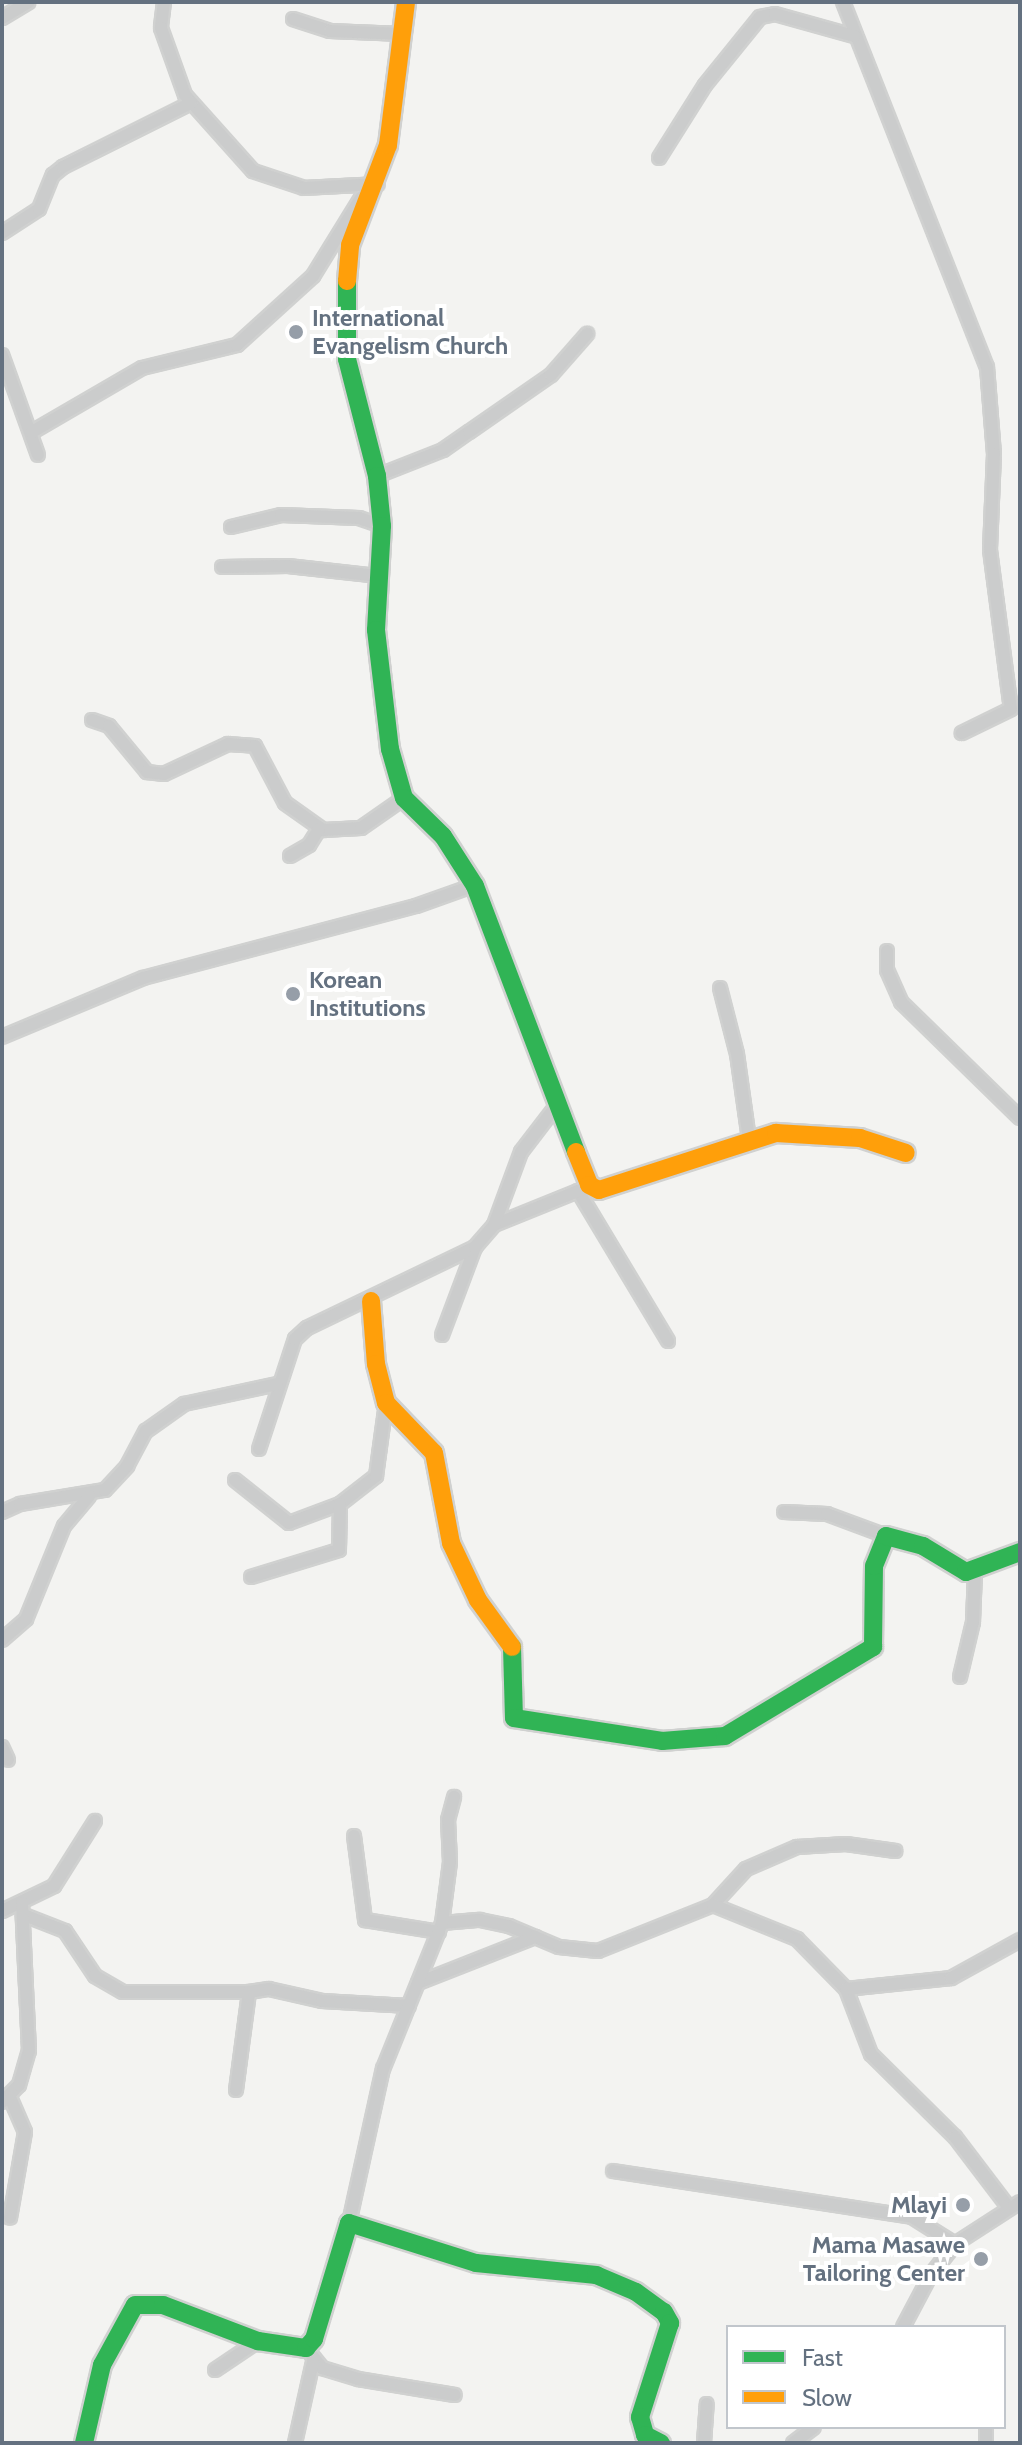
<!DOCTYPE html>
<style>
body{margin:0}
#map{position:relative;width:1022px;height:2445px;overflow:hidden;background:#f3f3f1;font-family:Cabin,sans-serif}
div>[style]{position:absolute}
.roads{filter:drop-shadow(2px 0 #d0d1d0) drop-shadow(-2px 0 #d0d1d0) drop-shadow(0 2px #d0d1d0) drop-shadow(0 -2px #d0d1d0)}
.street>*{height:12px;margin:-6px;padding:0 6px;transform-origin:6px;border-radius:6px;background:#cbcccc}
.fast>*{height:18px;margin:-9px;padding:0 9px;transform-origin:9px;border-radius:9px;background:#30b455}
.slow>*{height:18px;margin:-9px;padding:0 9px;transform-origin:9px;border-radius:9px;background:#ff9f0a}
.dots>*{width:22px;height:22px;translate:-50% -50%;box-sizing:border-box;border:4px solid #fff;border-radius:50%}
span{translate:-50% -50%;white-space:nowrap;text-align:center;line-height:1.15;-webkit-text-stroke:8px #fff;paint-order:stroke}
.poi-label{font-size:24px;color:#647180;font-weight:700}
.left{translate:0 -50%;text-align:left}
.right{translate:-100% -50%;text-align:right}
.frame{position:absolute;inset:0;border:4px solid #647180;pointer-events:none}
.legend{position:absolute;left:726px;top:2325px;width:280px;height:104px;box-sizing:border-box;background:#fff;border:2px solid #c1c6cc;margin:0;padding:10px 14px;list-style:none;font-size:24px;color:#647180}
.legend li{display:flex;align-items:center;gap:16px;height:40px}
.legend b{width:40px;border:2px solid #c1c6cc}
</style>
<div id="map">
<div class="roads">
<div class="street">
<div style="left:164px;top:2px;width:26px;rotate:97deg"></div>
<div style="left:161px;top:28px;width:71px;rotate:70.3deg"></div>
<div style="left:185px;top:95px;width:102px;rotate:48.2deg"></div>
<div style="left:253px;top:171px;width:54px;rotate:18.4deg"></div>
<div style="left:304px;top:188px;width:74px;rotate:-3.1deg"></div>
<div style="left:843px;top:2px;width:392px;rotate:68.5deg"></div>
<div style="left:987px;top:367px;width:87px;rotate:85.4deg"></div>
<div style="left:994px;top:454px;width:96px;rotate:92.4deg"></div>
<div style="left:990px;top:550px;width:160px;rotate:82.5deg"></div>
<div style="left:1011px;top:709px;width:55px;rotate:153.9deg"></div>
<div style="left:2px;top:18px;width:31px;rotate:-31deg"></div>
<div style="left:293px;top:19px;width:39px;rotate:18deg"></div>
<div style="left:330px;top:31px;width:72px;rotate:2.4deg"></div>
<div style="left:659px;top:158px;width:86px;rotate:-57.8deg"></div>
<div style="left:705px;top:85px;width:87px;rotate:-51deg"></div>
<div style="left:760px;top:17px;width:15px;rotate:-11deg"></div>
<div style="left:775px;top:14px;width:82px;rotate:15.6deg"></div>
<div style="left:2px;top:233px;width:44px;rotate:-33deg"></div>
<div style="left:39px;top:209px;width:37px;rotate:-68deg"></div>
<div style="left:53px;top:175px;width:13px;rotate:-39deg"></div>
<div style="left:63px;top:167px;width:143px;rotate:-26.6deg"></div>
<div style="left:2px;top:355px;width:106px;rotate:70.2deg"></div>
<div style="left:32px;top:432px;width:127px;rotate:-30.2deg"></div>
<div style="left:142px;top:368px;width:98px;rotate:-13.6deg"></div>
<div style="left:237px;top:345px;width:103px;rotate:-42.2deg"></div>
<div style="left:313px;top:276px;width:92px;rotate:-58.4deg"></div>
<div style="left:377px;top:476px;width:71px;rotate:-21.5deg"></div>
<div style="left:443px;top:450px;width:32px;rotate:-35deg"></div>
<div style="left:469px;top:432px;width:100px;rotate:-34.8deg"></div>
<div style="left:551px;top:375px;width:55px;rotate:-48.7deg"></div>
<div style="left:231px;top:527px;width:51px;rotate:-13.5deg"></div>
<div style="left:281px;top:515px;width:78px;rotate:2.2deg"></div>
<div style="left:359px;top:518px;width:24px;rotate:19deg"></div>
<div style="left:222px;top:567px;width:66px;rotate:-0.9deg"></div>
<div style="left:288px;top:566px;width:92px;rotate:6.3deg"></div>
<div style="left:92px;top:720px;width:18px;rotate:19deg"></div>
<div style="left:109px;top:726px;width:60px;rotate:50.4deg"></div>
<div style="left:147px;top:772px;width:17px;rotate:7deg"></div>
<div style="left:164px;top:774px;width:71px;rotate:-25.1deg"></div>
<div style="left:228px;top:744px;width:27px;rotate:4deg"></div>
<div style="left:255px;top:746px;width:64px;rotate:62.2deg"></div>
<div style="left:285px;top:803px;width:47px;rotate:35.4deg"></div>
<div style="left:323px;top:830px;width:38px;rotate:-3deg"></div>
<div style="left:361px;top:828px;width:52px;rotate:-34.9deg"></div>
<div style="left:290px;top:856px;width:22px;rotate:-30deg"></div>
<div style="left:309px;top:845px;width:19px;rotate:-58deg"></div>
<div style="left:887px;top:951px;width:19px;rotate:90deg"></div>
<div style="left:887px;top:970px;width:35px;rotate:66deg"></div>
<div style="left:901px;top:1002px;width:166px;rotate:44.3deg"></div>
<div style="left:720px;top:988px;width:68px;rotate:75.6deg"></div>
<div style="left:737px;top:1054px;width:86px;rotate:82deg"></div>
<div style="left:2px;top:1037px;width:153px;rotate:-22.7deg"></div>
<div style="left:143px;top:978px;width:282px;rotate:-14.8deg"></div>
<div style="left:416px;top:906px;width:63px;rotate:-19.6deg"></div>
<div style="left:578px;top:1191px;width:175px;rotate:59deg"></div>
<div style="left:494px;top:1225px;width:96px;rotate:-22deg"></div>
<div style="left:442px;top:1335px;width:94px;rotate:-69.4deg"></div>
<div style="left:259px;top:1449px;width:116px;rotate:-71.9deg"></div>
<div style="left:295px;top:1339px;width:16px;rotate:-43deg"></div>
<div style="left:307px;top:1328px;width:187px;rotate:-25.7deg"></div>
<div style="left:475px;top:1247px;width:29px;rotate:-49deg"></div>
<div style="left:494px;top:1225px;width:78px;rotate:-69.7deg"></div>
<div style="left:521px;top:1152px;width:59px;rotate:-52.5deg"></div>
<div style="left:235px;top:1480px;width:69px;rotate:38.5deg"></div>
<div style="left:289px;top:1523px;width:54px;rotate:-20.4deg"></div>
<div style="left:340px;top:1504px;width:46px;rotate:-37.9deg"></div>
<div style="left:376px;top:1476px;width:74px;rotate:-82.2deg"></div>
<div style="left:2px;top:1512px;width:20px;rotate:-24deg"></div>
<div style="left:20px;top:1504px;width:86px;rotate:-9.4deg"></div>
<div style="left:105px;top:1490px;width:33px;rotate:-47deg"></div>
<div style="left:127px;top:1466px;width:40px;rotate:-62deg"></div>
<div style="left:146px;top:1431px;width:47px;rotate:-35.4deg"></div>
<div style="left:184px;top:1404px;width:95px;rotate:-12.1deg"></div>
<div style="left:784px;top:1512px;width:43px;rotate:2.7deg"></div>
<div style="left:827px;top:1514px;width:63px;rotate:20.4deg"></div>
<div style="left:251px;top:1577px;width:92px;rotate:-17.1deg"></div>
<div style="left:339px;top:1550px;width:46px;rotate:-88.8deg"></div>
<div style="left:2px;top:1640px;width:32px;rotate:-41deg"></div>
<div style="left:26px;top:1619px;width:100px;rotate:-67.8deg"></div>
<div style="left:64px;top:1526px;width:39px;rotate:-50deg"></div>
<div style="left:960px;top:1677px;width:57px;rotate:-76.7deg"></div>
<div style="left:973px;top:1622px;width:50px;rotate:-87.7deg"></div>
<div style="left:2px;top:1747px;width:14px;rotate:65deg"></div>
<div style="left:354px;top:1836px;width:85px;rotate:82.5deg"></div>
<div style="left:365px;top:1920px;width:75px;rotate:9.2deg"></div>
<div style="left:713px;top:1905px;width:49px;rotate:-47.5deg"></div>
<div style="left:746px;top:1869px;width:56px;rotate:-23.3deg"></div>
<div style="left:797px;top:1847px;width:49px;rotate:-3.5deg"></div>
<div style="left:846px;top:1844px;width:50px;rotate:8deg"></div>
<div style="left:2px;top:1911px;width:58px;rotate:-25.7deg"></div>
<div style="left:54px;top:1886px;width:77px;rotate:-57.8deg"></div>
<div style="left:24px;top:1915px;width:44px;rotate:21.3deg"></div>
<div style="left:65px;top:1931px;width:54px;rotate:56.3deg"></div>
<div style="left:95px;top:1976px;width:32px;rotate:30deg"></div>
<div style="left:123px;top:1992px;width:126px"></div>
<div style="left:442px;top:1923px;width:38px;rotate:-5deg"></div>
<div style="left:480px;top:1920px;width:30px;rotate:12deg"></div>
<div style="left:509px;top:1926px;width:54px;rotate:22.8deg"></div>
<div style="left:559px;top:1947px;width:39px;rotate:6deg"></div>
<div style="left:598px;top:1951px;width:124px;rotate:-21.8deg"></div>
<div style="left:713px;top:1905px;width:91px;rotate:22deg"></div>
<div style="left:797px;top:1939px;width:70px;rotate:45.6deg"></div>
<div style="left:846px;top:1989px;width:70px;rotate:69deg"></div>
<div style="left:871px;top:2054px;width:118px;rotate:44.7deg"></div>
<div style="left:955px;top:2137px;width:89px;rotate:52.7deg"></div>
<div style="left:418px;top:1983px;width:126px;rotate:-21.5deg"></div>
<div style="left:846px;top:1989px;width:106px;rotate:-6deg"></div>
<div style="left:951px;top:1978px;width:79px;rotate:-28.8deg"></div>
<div style="left:236px;top:2090px;width:99px;rotate:-82.4deg"></div>
<div style="left:249px;top:1992px;width:20px;rotate:-9deg"></div>
<div style="left:269px;top:1989px;width:54px;rotate:12.8deg"></div>
<div style="left:322px;top:2001px;width:87px;rotate:3.3deg"></div>
<div style="left:9px;top:2095px;width:40px;rotate:66.6deg"></div>
<div style="left:25px;top:2132px;width:87px;rotate:99.9deg"></div>
<div style="left:2px;top:2102px;width:24px;rotate:-45deg"></div>
<div style="left:19px;top:2085px;width:35px;rotate:-74deg"></div>
<div style="left:29px;top:2051px;width:148px;rotate:-92.7deg"></div>
<div style="left:613px;top:2171px;width:303px;rotate:8.7deg"></div>
<div style="left:912px;top:2217px;width:51px;rotate:32.1deg"></div>
<div style="left:349px;top:2223px;width:158px;rotate:-77.6deg"></div>
<div style="left:383px;top:2069px;width:157px;rotate:-68deg"></div>
<div style="left:442px;top:1923px;width:62px;rotate:-82.5deg"></div>
<div style="left:450px;top:1862px;width:42px;rotate:-92.7deg"></div>
<div style="left:448px;top:1820px;width:24px;rotate:-75deg"></div>
<div style="left:903px;top:2327px;width:58px;rotate:-62.1deg"></div>
<div style="left:930px;top:2276px;width:41px;rotate:-52deg"></div>
<div style="left:955px;top:2244px;width:77px;rotate:-32.9deg"></div>
<div style="left:306px;top:2348px;width:26px;rotate:51deg"></div>
<div style="left:322px;top:2368px;width:38px;rotate:17deg"></div>
<div style="left:358px;top:2379px;width:98px;rotate:9.4deg"></div>
<div style="left:215px;top:2370px;width:52px;rotate:-34deg"></div>
<div style="left:986px;top:2427px;width:16px;rotate:90deg"></div>
<div style="left:295px;top:2443px;width:83px;rotate:-77.5deg"></div>
<div style="left:704px;top:2443px;width:39px;rotate:-86deg"></div>
<div style="left:793px;top:2443px;width:26px;rotate:-37deg"></div>
</div>
<div class="fast">
<div style="left:347px;top:281px;width:78px;rotate:90deg"></div>
<div style="left:347px;top:359px;width:121px;rotate:75.6deg"></div>
<div style="left:377px;top:476px;width:50px;rotate:84.3deg"></div>
<div style="left:382px;top:526px;width:104px;rotate:93.3deg"></div>
<div style="left:376px;top:630px;width:120px;rotate:83.3deg"></div>
<div style="left:390px;top:749px;width:51px;rotate:74.1deg"></div>
<div style="left:404px;top:798px;width:54px;rotate:44.3deg"></div>
<div style="left:443px;top:836px;width:59px;rotate:57.4deg"></div>
<div style="left:475px;top:886px;width:285px;rotate:69.2deg"></div>
<div style="left:512px;top:1647px;width:71px;rotate:88.4deg"></div>
<div style="left:514px;top:1718px;width:150px;rotate:8.8deg"></div>
<div style="left:662px;top:1741px;width:63px;rotate:-4.5deg"></div>
<div style="left:725px;top:1736px;width:173px;rotate:-31deg"></div>
<div style="left:873px;top:1647px;width:81px;rotate:-89.3deg"></div>
<div style="left:874px;top:1566px;width:32px;rotate:-68deg"></div>
<div style="left:886px;top:1536px;width:38px;rotate:15deg"></div>
<div style="left:923px;top:1546px;width:50px;rotate:31.2deg"></div>
<div style="left:966px;top:1572px;width:58px;rotate:-20.3deg"></div>
<div style="left:84px;top:2443px;width:80px;rotate:-77deg"></div>
<div style="left:102px;top:2365px;width:68px;rotate:-61.2deg"></div>
<div style="left:135px;top:2305px;width:28px"></div>
<div style="left:163px;top:2305px;width:102px;rotate:20.8deg"></div>
<div style="left:258px;top:2341px;width:49px;rotate:8.3deg"></div>
<div style="left:306px;top:2348px;width:12px;rotate:-48deg"></div>
<div style="left:314px;top:2339px;width:121px;rotate:-73.2deg"></div>
<div style="left:349px;top:2223px;width:133px;rotate:17.5deg"></div>
<div style="left:476px;top:2263px;width:121px;rotate:5.7deg"></div>
<div style="left:596px;top:2275px;width:43px;rotate:23deg"></div>
<div style="left:636px;top:2292px;width:34px;rotate:36deg"></div>
<div style="left:664px;top:2312px;width:13px;rotate:61deg"></div>
<div style="left:670px;top:2323px;width:99px;rotate:107.7deg"></div>
<div style="left:640px;top:2417px;width:19px;rotate:74deg"></div>
<div style="left:645px;top:2435px;width:18px;rotate:27deg"></div>
</div>
<div class="slow">
<div style="left:347px;top:281px;width:36px;rotate:-85deg"></div>
<div style="left:350px;top:245px;width:107px;rotate:-69.2deg"></div>
<div style="left:388px;top:145px;width:144px;rotate:-82.8deg"></div>
<div style="left:576px;top:1152px;width:35px;rotate:68deg"></div>
<div style="left:589px;top:1185px;width:11px;rotate:27deg"></div>
<div style="left:599px;top:1190px;width:186px;rotate:-17.9deg"></div>
<div style="left:776px;top:1133px;width:84px;rotate:3.4deg"></div>
<div style="left:860px;top:1138px;width:48px;rotate:18.1deg"></div>
<div style="left:371px;top:1301px;width:63px;rotate:85.5deg"></div>
<div style="left:376px;top:1364px;width:40px;rotate:75.6deg"></div>
<div style="left:386px;top:1403px;width:69px;rotate:46.2deg"></div>
<div style="left:434px;top:1453px;width:92px;rotate:79.3deg"></div>
<div style="left:451px;top:1543px;width:63px;rotate:64.7deg"></div>
<div style="left:478px;top:1600px;width:58px;rotate:54.1deg"></div>
</div>
</div>
<div class="dots">
<div style="left:296px;top:332px;background:#969ea8"></div>
<div style="left:293px;top:994px;background:#969ea8"></div>
<div style="left:963px;top:2205px;background:#969ea8"></div>
<div style="left:981px;top:2259px;background:#969ea8"></div>
</div>
<div class="poi-label">
<span class="left" style="left:312px;top:332px">International<br>Evangelism Church</span>
<span class="left" style="left:309px;top:994px">Korean<br>Institutions</span>
<span class="right" style="left:947px;top:2205px">Mlayi</span>
<span class="right" style="left:965px;top:2259px">Mama Masawe<br>Tailoring Center</span>
</div>
<div class="frame"></div>
<ul class="legend">
<li><b style="height:10px;background:#30b455"></b>Fast</li>
<li><b style="height:10px;background:#ff9f0a"></b>Slow</li>
</ul>
</div>
